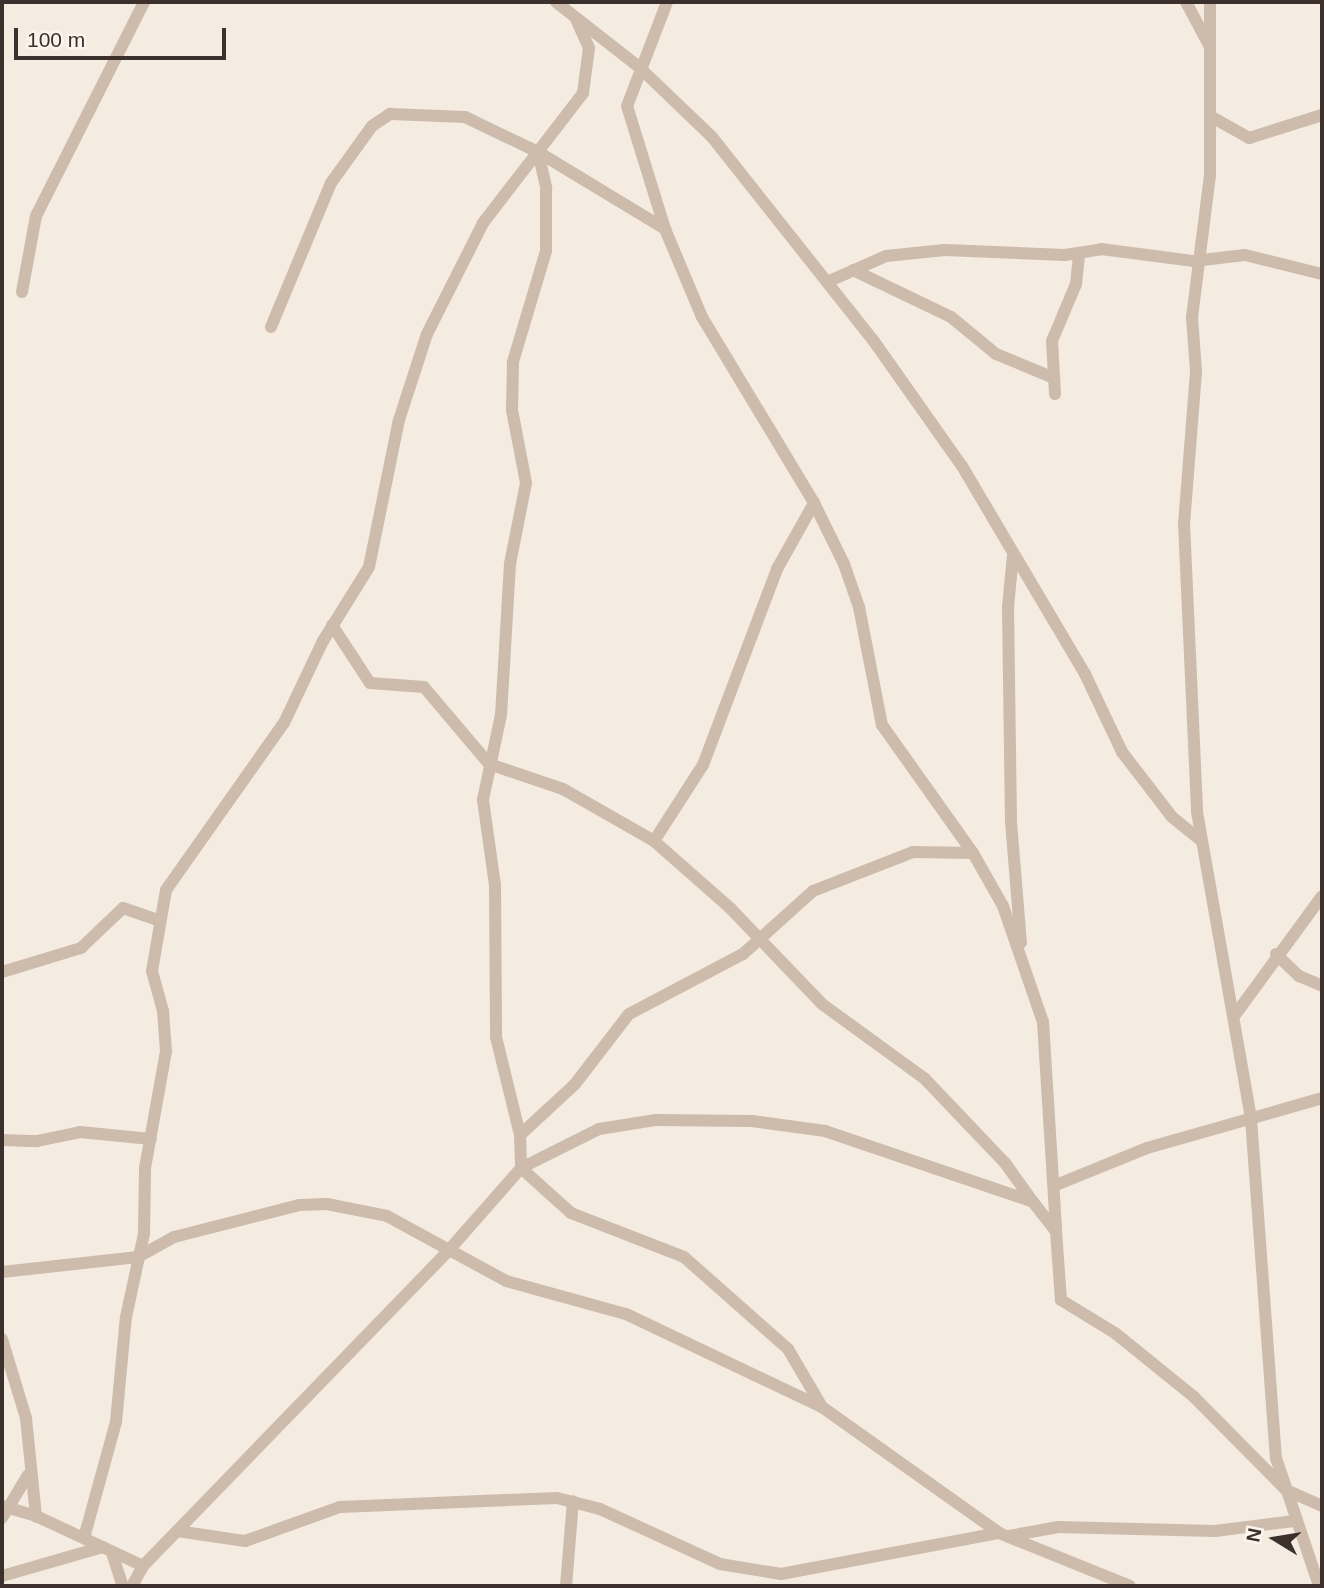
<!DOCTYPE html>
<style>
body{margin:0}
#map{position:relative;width:1324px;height:1588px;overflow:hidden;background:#f4ebe1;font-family:Arial,sans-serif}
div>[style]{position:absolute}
.minor>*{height:12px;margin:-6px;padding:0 6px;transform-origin:6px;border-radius:6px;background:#cdbbac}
span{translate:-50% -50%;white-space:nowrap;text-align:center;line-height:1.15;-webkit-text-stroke:7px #fbf5ee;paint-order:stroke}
.frame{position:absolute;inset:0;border:4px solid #3b302b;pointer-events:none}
.north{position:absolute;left:1240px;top:1504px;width:70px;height:70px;-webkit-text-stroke:5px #fbf5ee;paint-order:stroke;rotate:281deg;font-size:19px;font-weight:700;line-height:28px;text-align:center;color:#3b302b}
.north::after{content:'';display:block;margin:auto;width:24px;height:32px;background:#3b302b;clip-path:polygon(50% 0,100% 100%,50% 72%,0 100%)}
.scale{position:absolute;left:14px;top:28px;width:212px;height:32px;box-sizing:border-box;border:4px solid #3b302b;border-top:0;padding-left:9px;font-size:21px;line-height:24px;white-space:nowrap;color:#3b302b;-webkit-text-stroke:5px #fbf5ee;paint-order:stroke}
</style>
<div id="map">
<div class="minor">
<div style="left:556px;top:2px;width:105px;rotate:38.1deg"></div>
<div style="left:639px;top:67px;width:101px;rotate:43.8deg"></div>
<div style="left:712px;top:137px;width:259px;rotate:51.6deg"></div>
<div style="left:873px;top:340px;width:154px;rotate:54.8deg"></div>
<div style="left:962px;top:466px;width:242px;rotate:59.4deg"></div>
<div style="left:1085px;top:674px;width:86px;rotate:64.6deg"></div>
<div style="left:1122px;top:752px;width:82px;rotate:52.4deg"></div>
<div style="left:1172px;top:817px;width:36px;rotate:39deg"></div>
<div style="left:667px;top:2px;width:111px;rotate:111deg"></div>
<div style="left:627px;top:106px;width:129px;rotate:72.8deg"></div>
<div style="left:665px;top:229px;width:95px;rotate:67.2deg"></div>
<div style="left:702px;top:317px;width:217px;rotate:58.9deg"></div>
<div style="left:814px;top:503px;width:68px;rotate:63.8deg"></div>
<div style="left:844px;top:564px;width:46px;rotate:70.8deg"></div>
<div style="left:859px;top:607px;width:120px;rotate:79deg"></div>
<div style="left:882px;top:725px;width:157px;rotate:54.6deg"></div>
<div style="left:973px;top:853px;width:61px;rotate:60.5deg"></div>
<div style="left:1003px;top:906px;width:123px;rotate:71deg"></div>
<div style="left:1043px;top:1022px;width:207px;rotate:86.4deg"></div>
<div style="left:1186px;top:2px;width:49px;rotate:61.9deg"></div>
<div style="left:1210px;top:2px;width:173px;rotate:90deg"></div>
<div style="left:1210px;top:175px;width:143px;rotate:97.2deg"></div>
<div style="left:1192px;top:317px;width:55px;rotate:85.8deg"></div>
<div style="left:1196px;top:372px;width:151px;rotate:94.5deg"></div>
<div style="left:1184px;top:523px;width:289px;rotate:87.4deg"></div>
<div style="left:1197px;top:812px;width:312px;rotate:80deg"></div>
<div style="left:1251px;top:1119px;width:340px;rotate:85.8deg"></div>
<div style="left:1276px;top:1458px;width:135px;rotate:71.4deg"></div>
<div style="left:1210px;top:116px;width:45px;rotate:29.4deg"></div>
<div style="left:1249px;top:138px;width:77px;rotate:-17.5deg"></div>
<div style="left:538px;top:152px;width:37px;rotate:77deg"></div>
<div style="left:546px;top:188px;width:63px;rotate:90deg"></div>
<div style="left:546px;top:251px;width:116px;rotate:106.6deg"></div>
<div style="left:513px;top:362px;width:48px;rotate:91.2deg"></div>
<div style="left:512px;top:410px;width:74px;rotate:79.1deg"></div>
<div style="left:526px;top:483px;width:83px;rotate:101.2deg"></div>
<div style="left:510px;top:564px;width:151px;rotate:93.4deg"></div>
<div style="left:501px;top:715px;width:87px;rotate:102deg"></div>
<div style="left:483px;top:800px;width:86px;rotate:82deg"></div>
<div style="left:495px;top:885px;width:152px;rotate:89.6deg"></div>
<div style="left:496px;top:1037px;width:101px;rotate:76.2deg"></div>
<div style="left:520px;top:1135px;width:33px;rotate:88deg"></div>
<div style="left:521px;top:1168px;width:67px;rotate:42deg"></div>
<div style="left:571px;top:1213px;width:121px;rotate:21.3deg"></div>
<div style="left:684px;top:1257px;width:139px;rotate:41.5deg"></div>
<div style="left:788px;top:1349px;width:67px;rotate:59.6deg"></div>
<div style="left:853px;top:270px;width:109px;rotate:25.6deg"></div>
<div style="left:951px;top:317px;width:58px;rotate:39.4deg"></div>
<div style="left:996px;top:354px;width:63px;rotate:22.5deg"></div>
<div style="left:827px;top:282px;width:64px;rotate:-23.8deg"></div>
<div style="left:886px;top:256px;width:59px;rotate:-5.8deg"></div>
<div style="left:945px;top:250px;width:120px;rotate:2.4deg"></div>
<div style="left:1065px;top:255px;width:36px;rotate:-9deg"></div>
<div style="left:1101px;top:249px;width:94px;rotate:7.4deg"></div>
<div style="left:1194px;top:261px;width:51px;rotate:-6.7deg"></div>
<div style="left:1245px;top:255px;width:79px;rotate:13.9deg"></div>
<div style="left:22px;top:292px;width:77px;rotate:-79.6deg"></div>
<div style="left:36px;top:216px;width:240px;rotate:-63.2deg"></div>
<div style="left:271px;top:327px;width:156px;rotate:-67.4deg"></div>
<div style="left:331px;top:183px;width:70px;rotate:-54.3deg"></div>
<div style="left:372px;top:126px;width:22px;rotate:-34deg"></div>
<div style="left:390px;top:114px;width:75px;rotate:2.3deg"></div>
<div style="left:465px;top:117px;width:81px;rotate:25.6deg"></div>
<div style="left:538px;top:152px;width:149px;rotate:31.2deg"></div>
<div style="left:1055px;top:394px;width:53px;rotate:-93.2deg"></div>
<div style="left:1052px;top:341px;width:62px;rotate:-67.2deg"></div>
<div style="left:1076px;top:284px;width:29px;rotate:-84deg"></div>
<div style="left:1013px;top:555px;width:52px;rotate:95.5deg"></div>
<div style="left:1008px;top:607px;width:215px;rotate:89.2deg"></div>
<div style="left:1011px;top:822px;width:121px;rotate:85.3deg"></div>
<div style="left:332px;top:625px;width:69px;rotate:56.8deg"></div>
<div style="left:370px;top:683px;width:54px;rotate:4.2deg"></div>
<div style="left:424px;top:687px;width:101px;rotate:49.8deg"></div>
<div style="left:489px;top:764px;width:78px;rotate:18.7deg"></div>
<div style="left:563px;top:789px;width:105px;rotate:29.7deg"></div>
<div style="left:654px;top:841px;width:103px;rotate:41.4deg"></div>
<div style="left:731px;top:909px;width:132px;rotate:46.2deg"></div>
<div style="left:822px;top:1004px;width:126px;rotate:36deg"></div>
<div style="left:924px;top:1078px;width:117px;rotate:46.4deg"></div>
<div style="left:1005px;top:1163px;width:48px;rotate:54.3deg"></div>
<div style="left:654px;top:841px;width:90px;rotate:-57.2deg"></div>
<div style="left:703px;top:765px;width:210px;rotate:-69.3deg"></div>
<div style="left:777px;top:569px;width:76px;rotate:-60.7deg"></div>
<div style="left:1276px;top:954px;width:32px;rotate:44deg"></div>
<div style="left:1299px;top:976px;width:25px;rotate:23deg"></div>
<div style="left:2px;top:972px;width:83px;rotate:-16.9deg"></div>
<div style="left:81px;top:948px;width:58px;rotate:-43.6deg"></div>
<div style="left:123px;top:908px;width:36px;rotate:19deg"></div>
<div style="left:1235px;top:1015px;width:147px;rotate:-53.8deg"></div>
<div style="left:520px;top:1135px;width:75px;rotate:-42.8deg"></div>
<div style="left:575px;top:1084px;width:88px;rotate:-52.4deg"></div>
<div style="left:629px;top:1014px;width:129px;rotate:-27.8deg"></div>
<div style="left:743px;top:954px;width:94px;rotate:-42deg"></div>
<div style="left:813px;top:891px;width:107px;rotate:-21.3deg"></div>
<div style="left:913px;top:852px;width:60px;rotate:1deg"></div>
<div style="left:2px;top:1140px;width:35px;rotate:2deg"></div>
<div style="left:37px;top:1141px;width:44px;rotate:-11.8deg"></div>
<div style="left:80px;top:1132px;width:71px;rotate:5.6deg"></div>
<div style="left:1056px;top:1185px;width:98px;rotate:-22.1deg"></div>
<div style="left:1147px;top:1148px;width:182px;rotate:-15.9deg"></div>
<div style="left:2px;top:1272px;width:137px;rotate:-6.3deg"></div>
<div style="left:138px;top:1257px;width:41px;rotate:-29.1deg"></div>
<div style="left:174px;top:1237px;width:130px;rotate:-14.3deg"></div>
<div style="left:300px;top:1205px;width:27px;rotate:-2deg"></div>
<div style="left:327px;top:1204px;width:61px;rotate:11.3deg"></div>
<div style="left:387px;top:1216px;width:136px;rotate:28.6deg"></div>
<div style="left:506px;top:1281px;width:124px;rotate:15.4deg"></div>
<div style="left:626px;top:1314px;width:217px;rotate:25.4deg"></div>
<div style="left:822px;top:1407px;width:217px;rotate:35.4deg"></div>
<div style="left:999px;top:1533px;width:141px;rotate:22deg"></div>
<div style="left:2px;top:1339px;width:83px;rotate:73.1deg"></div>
<div style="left:26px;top:1418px;width:99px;rotate:84.2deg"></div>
<div style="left:36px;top:1516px;width:118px;rotate:25deg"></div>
<div style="left:2px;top:1506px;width:35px;rotate:16deg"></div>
<div style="left:2px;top:1518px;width:50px;rotate:-58.8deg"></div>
<div style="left:177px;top:1531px;width:69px;rotate:8.4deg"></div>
<div style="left:245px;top:1541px;width:101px;rotate:-19.7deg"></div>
<div style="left:340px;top:1507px;width:217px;rotate:-2.4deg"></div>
<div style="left:557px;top:1498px;width:44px;rotate:14.3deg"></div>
<div style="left:600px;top:1509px;width:132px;rotate:24.6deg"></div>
<div style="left:720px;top:1564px;width:62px;rotate:9.3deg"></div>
<div style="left:781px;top:1574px;width:222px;rotate:-10.7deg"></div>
<div style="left:1009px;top:1536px;width:50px;rotate:-10.4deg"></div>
<div style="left:1058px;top:1527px;width:157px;rotate:1.5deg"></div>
<div style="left:1215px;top:1531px;width:80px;rotate:-7.2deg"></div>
<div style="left:84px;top:1538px;width:120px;rotate:-74.6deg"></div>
<div style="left:116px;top:1422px;width:105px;rotate:-84.6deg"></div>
<div style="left:126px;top:1317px;width:85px;rotate:-77.8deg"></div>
<div style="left:144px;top:1234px;width:66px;rotate:-89.1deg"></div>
<div style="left:145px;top:1168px;width:119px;rotate:-79.8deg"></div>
<div style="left:166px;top:1051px;width:40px;rotate:-94.3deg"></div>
<div style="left:163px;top:1011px;width:41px;rotate:-105.4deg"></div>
<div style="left:152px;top:971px;width:82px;rotate:-80.2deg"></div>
<div style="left:166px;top:890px;width:204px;rotate:-54.8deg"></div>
<div style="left:284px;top:723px;width:91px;rotate:-64.6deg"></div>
<div style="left:323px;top:641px;width:87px;rotate:-58.1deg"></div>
<div style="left:369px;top:567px;width:150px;rotate:-78.5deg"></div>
<div style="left:399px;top:420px;width:90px;rotate:-72deg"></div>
<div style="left:427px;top:334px;width:124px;rotate:-63.2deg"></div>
<div style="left:483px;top:223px;width:164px;rotate:-52.4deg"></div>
<div style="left:583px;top:93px;width:45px;rotate:-82.4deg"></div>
<div style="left:589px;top:48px;width:32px;rotate:-114deg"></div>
<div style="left:112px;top:1553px;width:35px;rotate:72deg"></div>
<div style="left:2px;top:1576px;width:105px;rotate:-16deg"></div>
<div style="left:132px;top:1586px;width:23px;rotate:-61deg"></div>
<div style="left:143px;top:1566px;width:440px;rotate:-45.9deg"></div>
<div style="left:449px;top:1250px;width:109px;rotate:-48.7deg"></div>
<div style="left:521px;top:1168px;width:87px;rotate:-26.6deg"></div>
<div style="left:599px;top:1129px;width:58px;rotate:-9deg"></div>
<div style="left:656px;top:1120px;width:96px;rotate:0.6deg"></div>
<div style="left:752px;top:1121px;width:74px;rotate:7.8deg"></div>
<div style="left:825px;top:1131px;width:220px;rotate:18.8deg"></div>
<div style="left:1033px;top:1202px;width:37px;rotate:52deg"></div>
<div style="left:1056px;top:1231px;width:69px;rotate:85.9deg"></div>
<div style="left:1061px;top:1300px;width:63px;rotate:31.4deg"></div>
<div style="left:1115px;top:1333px;width:102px;rotate:39deg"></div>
<div style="left:1194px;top:1397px;width:131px;rotate:45.3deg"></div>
<div style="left:1286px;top:1490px;width:39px;rotate:24deg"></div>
<div style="left:566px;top:1586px;width:85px;rotate:-85.3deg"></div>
</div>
<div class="frame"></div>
<div class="north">N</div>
<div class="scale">100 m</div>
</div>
